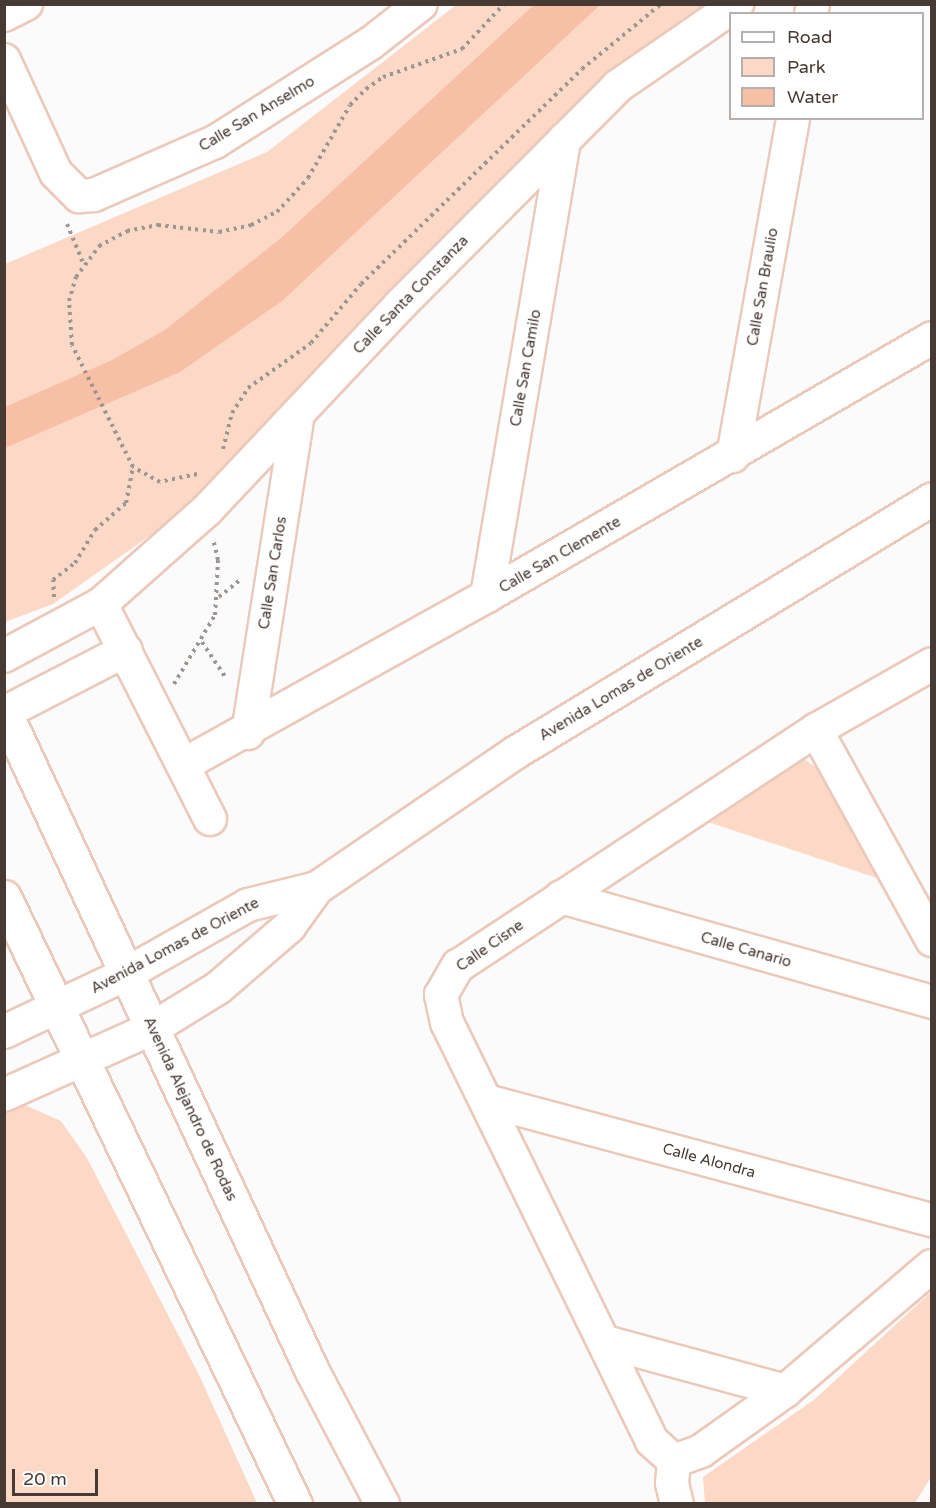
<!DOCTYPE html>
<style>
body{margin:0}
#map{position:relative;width:936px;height:1508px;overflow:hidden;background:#fbfbfb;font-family:"Varela Round",sans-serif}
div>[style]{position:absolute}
.green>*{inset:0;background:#fcd8c7}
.water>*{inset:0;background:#f6bfa6}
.path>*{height:4px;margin-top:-2px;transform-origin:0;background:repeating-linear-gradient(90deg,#9c9592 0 3px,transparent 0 7.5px)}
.roads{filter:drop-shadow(2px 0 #ebc9ba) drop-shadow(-2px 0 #ebc9ba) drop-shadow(0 2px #ebc9ba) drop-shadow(0 -2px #ebc9ba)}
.minor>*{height:32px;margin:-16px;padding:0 16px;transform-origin:16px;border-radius:16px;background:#fff}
.tertiary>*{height:33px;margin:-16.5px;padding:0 16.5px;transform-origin:16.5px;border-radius:16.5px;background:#fff}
span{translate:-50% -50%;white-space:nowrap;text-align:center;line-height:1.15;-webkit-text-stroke:5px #fff;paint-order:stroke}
.street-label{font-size:15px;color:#473933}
.frame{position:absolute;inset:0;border:6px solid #473933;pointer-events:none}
.legend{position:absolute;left:729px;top:12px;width:195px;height:108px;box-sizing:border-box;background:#fff;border:2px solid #b5b0ad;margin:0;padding:8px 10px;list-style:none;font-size:18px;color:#473933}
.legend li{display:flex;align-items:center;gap:12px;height:30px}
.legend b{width:30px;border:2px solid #b5b0ad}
.scale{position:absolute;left:12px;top:1469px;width:86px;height:27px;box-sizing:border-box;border:3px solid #473933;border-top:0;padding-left:8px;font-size:18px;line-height:21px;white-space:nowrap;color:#473933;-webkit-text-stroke:4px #fff;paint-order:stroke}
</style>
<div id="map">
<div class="green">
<div style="clip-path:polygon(456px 5px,721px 5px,199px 501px,53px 604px,5px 622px,5px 264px,267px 152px)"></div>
<div style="clip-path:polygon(804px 759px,824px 773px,880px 879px,687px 815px,784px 763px)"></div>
<div style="clip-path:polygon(25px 1105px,61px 1121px,87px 1158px,200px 1377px,257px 1503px,5px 1503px,5px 1112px)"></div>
<div style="clip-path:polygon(931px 1292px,931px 1477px,915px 1503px,705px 1503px,703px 1477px,815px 1399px)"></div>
</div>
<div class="water">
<div style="clip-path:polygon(535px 4px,600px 5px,282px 301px,180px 372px,5px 448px,5px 407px,112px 360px,165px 330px,281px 238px)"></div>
</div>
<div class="path">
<div style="left:67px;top:224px;width:44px;rotate:67.5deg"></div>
<div style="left:223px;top:449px;width:37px;rotate:-76deg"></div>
<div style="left:232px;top:413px;width:30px;rotate:-57deg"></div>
<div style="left:248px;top:388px;width:77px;rotate:-35.5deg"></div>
<div style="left:311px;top:343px;width:77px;rotate:-49.7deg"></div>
<div style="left:361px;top:284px;width:308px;rotate:-44.2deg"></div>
<div style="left:582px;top:69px;width:102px;rotate:-39.4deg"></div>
<div style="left:197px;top:474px;width:38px;rotate:168deg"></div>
<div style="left:160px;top:482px;width:31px;rotate:-151deg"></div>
<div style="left:133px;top:467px;width:136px;rotate:-116.6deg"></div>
<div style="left:72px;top:345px;width:44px;rotate:-93.9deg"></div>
<div style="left:69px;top:301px;width:25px;rotate:-74deg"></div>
<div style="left:76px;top:277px;width:39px;rotate:-53deg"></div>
<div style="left:99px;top:246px;width:32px;rotate:-28deg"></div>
<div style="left:127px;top:231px;width:32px;rotate:-11deg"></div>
<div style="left:158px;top:225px;width:61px;rotate:6.5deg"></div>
<div style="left:219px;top:232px;width:33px;rotate:-12deg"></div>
<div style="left:251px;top:225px;width:29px;rotate:-27deg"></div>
<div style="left:277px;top:212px;width:46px;rotate:-47.6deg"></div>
<div style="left:308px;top:178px;width:84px;rotate:-60.1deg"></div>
<div style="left:350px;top:105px;width:23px;rotate:-45deg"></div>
<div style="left:366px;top:89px;width:21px;rotate:-35deg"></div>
<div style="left:383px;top:77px;width:84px;rotate:-19.5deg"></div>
<div style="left:462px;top:49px;width:62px;rotate:-47deg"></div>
<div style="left:54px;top:597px;width:17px;rotate:-93deg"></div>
<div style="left:53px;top:580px;width:28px;rotate:-38deg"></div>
<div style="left:75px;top:563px;width:39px;rotate:-59deg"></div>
<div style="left:95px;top:530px;width:41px;rotate:-41.1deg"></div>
<div style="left:126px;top:503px;width:37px;rotate:-79deg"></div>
<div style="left:219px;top:597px;width:28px;rotate:-39deg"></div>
<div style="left:202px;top:642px;width:43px;rotate:56.3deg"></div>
<div style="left:174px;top:684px;width:80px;rotate:-59.3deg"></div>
<div style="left:215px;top:615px;width:55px;rotate:-86.9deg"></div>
<div style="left:218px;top:560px;width:18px;rotate:-103deg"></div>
</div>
<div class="roads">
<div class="minor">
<div style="left:811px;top:14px;width:10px;rotate:-79deg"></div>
<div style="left:4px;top:15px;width:25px;rotate:-27deg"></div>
<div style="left:4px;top:60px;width:124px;rotate:65.3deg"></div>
<div style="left:56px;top:173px;width:33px;rotate:45deg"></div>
<div style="left:79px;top:196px;width:15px;rotate:-4deg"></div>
<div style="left:94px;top:195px;width:132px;rotate:-23.7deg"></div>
<div style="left:215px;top:142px;width:185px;rotate:-32.4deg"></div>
<div style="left:371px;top:43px;width:63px;rotate:-38deg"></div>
<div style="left:733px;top:456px;width:343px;rotate:-79.9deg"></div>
<div style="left:487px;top:596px;width:463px;rotate:-80.4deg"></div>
<div style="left:101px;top:604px;width:241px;rotate:63.1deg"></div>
<div style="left:4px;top:656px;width:110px;rotate:-28.2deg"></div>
<div style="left:101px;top:604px;width:142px;rotate:-41.6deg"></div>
<div style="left:207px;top:510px;width:282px;rotate:-46.7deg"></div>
<div style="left:400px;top:305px;width:309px;rotate:-45.1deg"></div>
<div style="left:618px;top:86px;width:145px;rotate:-34.6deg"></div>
<div style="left:4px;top:713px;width:137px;rotate:-27.3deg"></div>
<div style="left:816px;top:730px;width:240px;rotate:61.1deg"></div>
<div style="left:248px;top:733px;width:323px;rotate:-81.1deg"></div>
<div style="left:185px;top:764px;width:346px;rotate:-29.1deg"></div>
<div style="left:487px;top:596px;width:514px;rotate:-30.1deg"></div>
<div style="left:561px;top:897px;width:386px;rotate:15.8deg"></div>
<div style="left:4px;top:1032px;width:135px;rotate:-25.4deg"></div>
<div style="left:126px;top:974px;width:140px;rotate:-29.5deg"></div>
<div style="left:248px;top:905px;width:71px;rotate:-13.8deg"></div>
<div style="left:4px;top:1095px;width:163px;rotate:-24.2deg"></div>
<div style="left:153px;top:1028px;width:76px;rotate:-31.6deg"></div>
<div style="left:218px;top:988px;width:94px;rotate:-40.7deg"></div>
<div style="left:289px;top:927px;width:48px;rotate:-54.3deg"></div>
<div style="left:317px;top:888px;width:240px;rotate:-34.3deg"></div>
<div style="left:515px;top:753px;width:488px;rotate:-31.3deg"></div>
<div style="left:487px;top:1101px;width:461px;rotate:15deg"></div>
<div style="left:605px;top:1342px;width:187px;rotate:15.2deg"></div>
<div style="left:674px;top:1461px;width:30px;rotate:-138deg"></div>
<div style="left:652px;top:1441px;width:466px;rotate:-116.1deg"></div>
<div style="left:447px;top:1023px;width:29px;rotate:-102deg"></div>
<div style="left:441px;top:995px;width:34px;rotate:-60deg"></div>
<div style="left:458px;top:966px;width:429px;rotate:-33.4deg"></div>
<div style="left:816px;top:730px;width:133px;rotate:-29.6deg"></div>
<div style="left:674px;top:1461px;width:29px;rotate:-20deg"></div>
<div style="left:701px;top:1451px;width:103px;rotate:-35.5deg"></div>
<div style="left:785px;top:1391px;width:193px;rotate:-40.4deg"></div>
<div style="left:674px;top:1461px;width:22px;rotate:95deg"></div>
<div style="left:672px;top:1483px;width:22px;rotate:77deg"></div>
</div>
<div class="tertiary">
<div style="left:4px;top:711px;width:728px;rotate:64.98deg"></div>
<div style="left:312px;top:1371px;width:150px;rotate:62.2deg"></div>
<div style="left:4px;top:897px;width:673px;rotate:64.39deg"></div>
</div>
</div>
<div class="street-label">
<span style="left:257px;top:114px;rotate:-31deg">Calle San Anselmo</span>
<span style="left:763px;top:287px;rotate:-80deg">Calle San Braulio</span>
<span style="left:411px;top:295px;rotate:-46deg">Calle Santa Constanza</span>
<span style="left:526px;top:368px;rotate:-80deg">Calle San Camilo</span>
<span style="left:560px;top:555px;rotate:-30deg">Calle San Clemente</span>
<span style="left:273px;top:573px;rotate:-81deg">Calle San Carlos</span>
<span style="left:621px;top:689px;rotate:-31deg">Avenida Lomas de Oriente</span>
<span style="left:175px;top:946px;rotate:-28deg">Avenida Lomas de Oriente</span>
<span style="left:490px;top:946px;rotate:-35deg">Calle Cisne</span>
<span style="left:746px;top:950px;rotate:16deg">Calle Canario</span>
<span style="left:190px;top:1109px;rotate:65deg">Avenida Alejandro de Rodas</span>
<span style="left:709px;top:1161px;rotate:15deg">Calle Alondra</span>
</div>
<div class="frame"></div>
<ul class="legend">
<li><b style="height:8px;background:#fff"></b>Road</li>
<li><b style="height:16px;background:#fcd8c7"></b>Park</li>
<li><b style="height:16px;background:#f6bfa6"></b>Water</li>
</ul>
<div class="scale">20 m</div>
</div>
